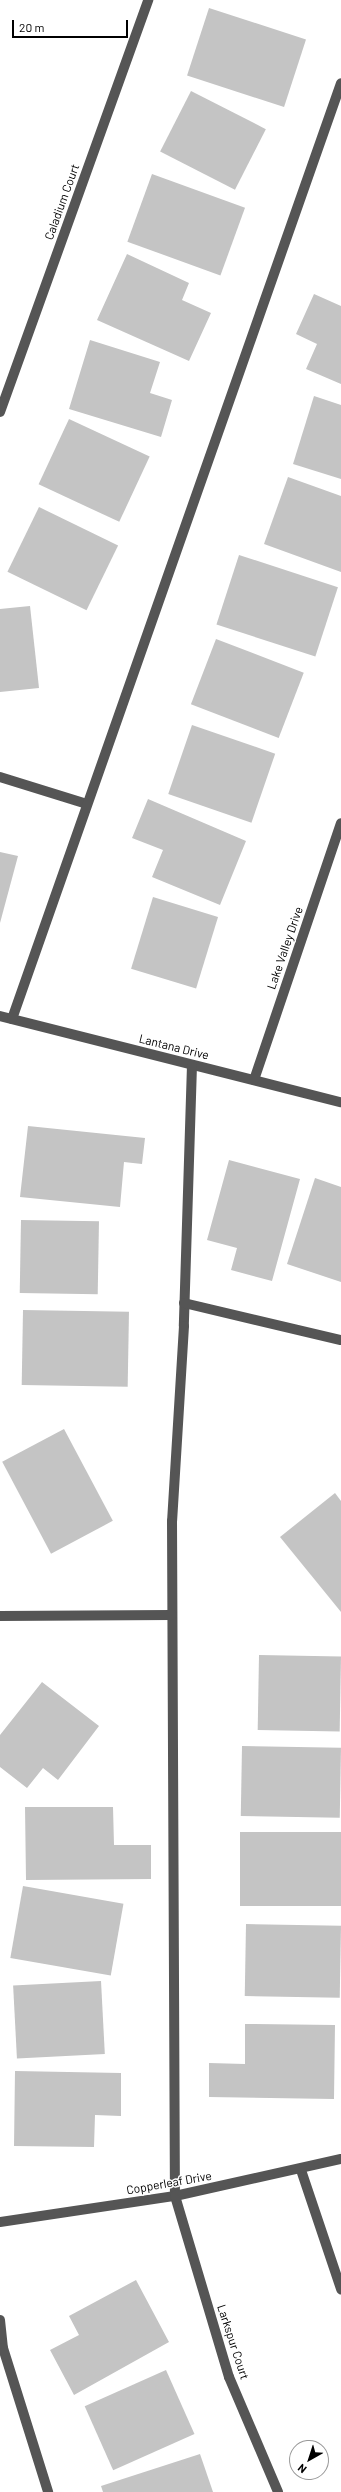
<!DOCTYPE html>
<style>
body{margin:0}
#map{position:relative;width:341px;height:2492px;overflow:hidden;background:#fff;font-family:Barlow,sans-serif}
div>[style]{position:absolute}
.building>*{inset:0;background:#c4c4c4;transform-origin:0 0}
.minor>*{height:10px;margin:-5px;padding:0 5px;transform-origin:5px;border-radius:5px;background:#555}
span{translate:-50% -50%;white-space:nowrap;text-align:center;line-height:1.15;-webkit-text-stroke:3px #fff;paint-order:stroke}
.street-label{font-size:12px;color:#000}
.north{position:absolute;left:289px;top:2440px;width:40px;height:40px;box-sizing:border-box;background:#fff;border:1px solid #999;border-radius:50%;rotate:219deg;font-size:11px;font-weight:700;line-height:16px;text-align:center;color:#000}
.north::after{content:'';display:block;margin:auto;width:14px;height:18px;background:#000;clip-path:polygon(50% 0,100% 100%,50% 72%,0 100%)}
.scale{position:absolute;left:12px;top:20px;width:116px;height:18px;box-sizing:border-box;border:2px solid #000;border-top:0;padding-left:5px;font-size:12px;line-height:14px;white-space:nowrap;color:#000;-webkit-text-stroke:3px #fff;paint-order:stroke}
</style>
<div id="map">
<div class="building">
<div style="left:209px;top:8px;width:102px;height:71px;rotate:18deg"></div>
<div style="left:191px;top:91px;width:84px;height:68px;rotate:27deg"></div>
<div style="left:152px;top:174px;width:99px;height:72px;rotate:20deg"></div>
<div style="clip-path:polygon(127px 254px,189px 283px,182px 300px,211px 313px,189px 361px,97px 320px)"></div>
<div style="clip-path:polygon(314px 294px,341px 306px,341px 384px,306px 369px,317px 344px,296px 334px)"></div>
<div style="clip-path:polygon(90px 340px,160px 362px,150px 393px,172px 400px,161px 437px,69px 409px)"></div>
<div style="clip-path:polygon(314px 396px,341px 405px,341px 479px,293px 464px)"></div>
<div style="left:69px;top:419px;width:89px;height:72px;rotate:25deg"></div>
<div style="clip-path:polygon(288px 477px,341px 496px,341px 572px,264px 544px)"></div>
<div style="left:39px;top:507px;width:88px;height:72px;rotate:26deg"></div>
<div style="left:239px;top:555px;width:104px;height:73px;rotate:18deg"></div>
<div style="clip-path:polygon(30px 606px,39px 688px,0 692px,0 609px)"></div>
<div style="left:216px;top:639px;width:94px;height:70px;rotate:21deg"></div>
<div style="left:192px;top:725px;width:88px;height:73px;rotate:19deg"></div>
<div style="clip-path:polygon(148px 799px,246px 841px,220px 905px,152px 877px,163px 850px,132px 838px)"></div>
<div style="clip-path:polygon(0 852px,18px 856px,0 923px)"></div>
<div style="left:153px;top:897px;width:68px;height:75px;rotate:17deg"></div>
<div style="clip-path:polygon(28px 1126px,145px 1138px,142px 1164px,124px 1162px,120px 1207px,20px 1197px)"></div>
<div style="clip-path:polygon(229px 1160px,300px 1179px,272px 1281px,231px 1270px,237px 1248px,207px 1240px)"></div>
<div style="clip-path:polygon(315px 1178px,341px 1187px,341px 1282px,287px 1264px)"></div>
<div style="left:21px;top:1220px;width:78px;height:73px;rotate:1deg"></div>
<div style="left:23px;top:1310px;width:106px;height:75px;rotate:1deg"></div>
<div style="left:64px;top:1429px;width:104px;height:70px;rotate:62deg"></div>
<div style="clip-path:polygon(335px 1493px,341px 1501px,341px 1612px,280px 1537px)"></div>
<div style="left:259px;top:1655px;width:82px;height:75px;rotate:1deg"></div>
<div style="clip-path:polygon(42px 1682px,99px 1726px,58px 1780px,43px 1768px,27px 1788px,0 1767px,0 1735px)"></div>
<div style="left:242px;top:1746px;width:99px;height:70px;rotate:1deg"></div>
<div style="clip-path:polygon(25px 1807px,113px 1807px,114px 1845px,151px 1845px,151px 1879px,26px 1880px)"></div>
<div style="left:341px;top:1832px;width:74px;height:101px;rotate:90deg"></div>
<div style="left:23px;top:1886px;width:102px;height:73px;rotate:10deg"></div>
<div style="left:246px;top:1924px;width:95px;height:72px;rotate:1deg"></div>
<div style="left:101px;top:1981px;width:73px;height:88px;rotate:87deg"></div>
<div style="clip-path:polygon(245px 2024px,335px 2025px,334px 2099px,209px 2097px,209px 2063px,245px 2064px)"></div>
<div style="clip-path:polygon(15px 2071px,121px 2073px,121px 2116px,95px 2115px,94px 2147px,14px 2146px)"></div>
<div style="clip-path:polygon(136px 2280px,169px 2342px,74px 2395px,50px 2350px,79px 2335px,69px 2316px)"></div>
<div style="left:166px;top:2370px;width:70px;height:89px;rotate:66deg"></div>
<div style="clip-path:polygon(200px 2454px,213px 2492px,103px 2492px,101px 2486px)"></div>
</div>
<div class="minor">
<div style="left:0;top:412px;width:438px;rotate:-70.2deg"></div>
<div style="left:0;top:777px;width:91px;rotate:17.2deg"></div>
<div style="left:0;top:1016px;width:352px;rotate:14.2deg"></div>
<div style="left:12px;top:1019px;width:992px;rotate:-70.63deg"></div>
<div style="left:192px;top:1065px;width:261px;rotate:91.8deg"></div>
<div style="left:184px;top:1326px;width:195px;rotate:93.5deg"></div>
<div style="left:172px;top:1521px;width:675px;rotate:89.75deg"></div>
<div style="left:175px;top:2196px;width:189px;rotate:73.4deg"></div>
<div style="left:229px;top:2377px;width:125px;rotate:66.9deg"></div>
<div style="left:254px;top:1080px;width:271px;rotate:-71.3deg"></div>
<div style="left:184px;top:1303px;width:161px;rotate:13.3deg"></div>
<div style="left:0;top:1616px;width:172px;rotate:-0.3deg"></div>
<div style="left:301px;top:2170px;width:126px;rotate:71.4deg"></div>
<div style="left:0;top:2222px;width:177px;rotate:-8.5deg"></div>
<div style="left:175px;top:2196px;width:170px;rotate:-12.6deg"></div>
<div style="left:0;top:2320px;width:28px;rotate:84deg"></div>
<div style="left:3px;top:2348px;width:151px;rotate:72.6deg"></div>
</div>
<div class="street-label">
<span style="left:62px;top:202px;rotate:-70deg">Caladium Court</span>
<span style="left:285px;top:948px;rotate:-71deg">Lake Valley Drive</span>
<span style="left:174px;top:1047px;rotate:14deg">Lantana Drive</span>
<span style="left:169px;top:2183px;rotate:-10deg">Copperleaf Drive</span>
<span style="left:233px;top:2342px;rotate:72deg">Larkspur Court</span>
</div>
<div class="north">N</div>
<div class="scale">20 m</div>
</div>
